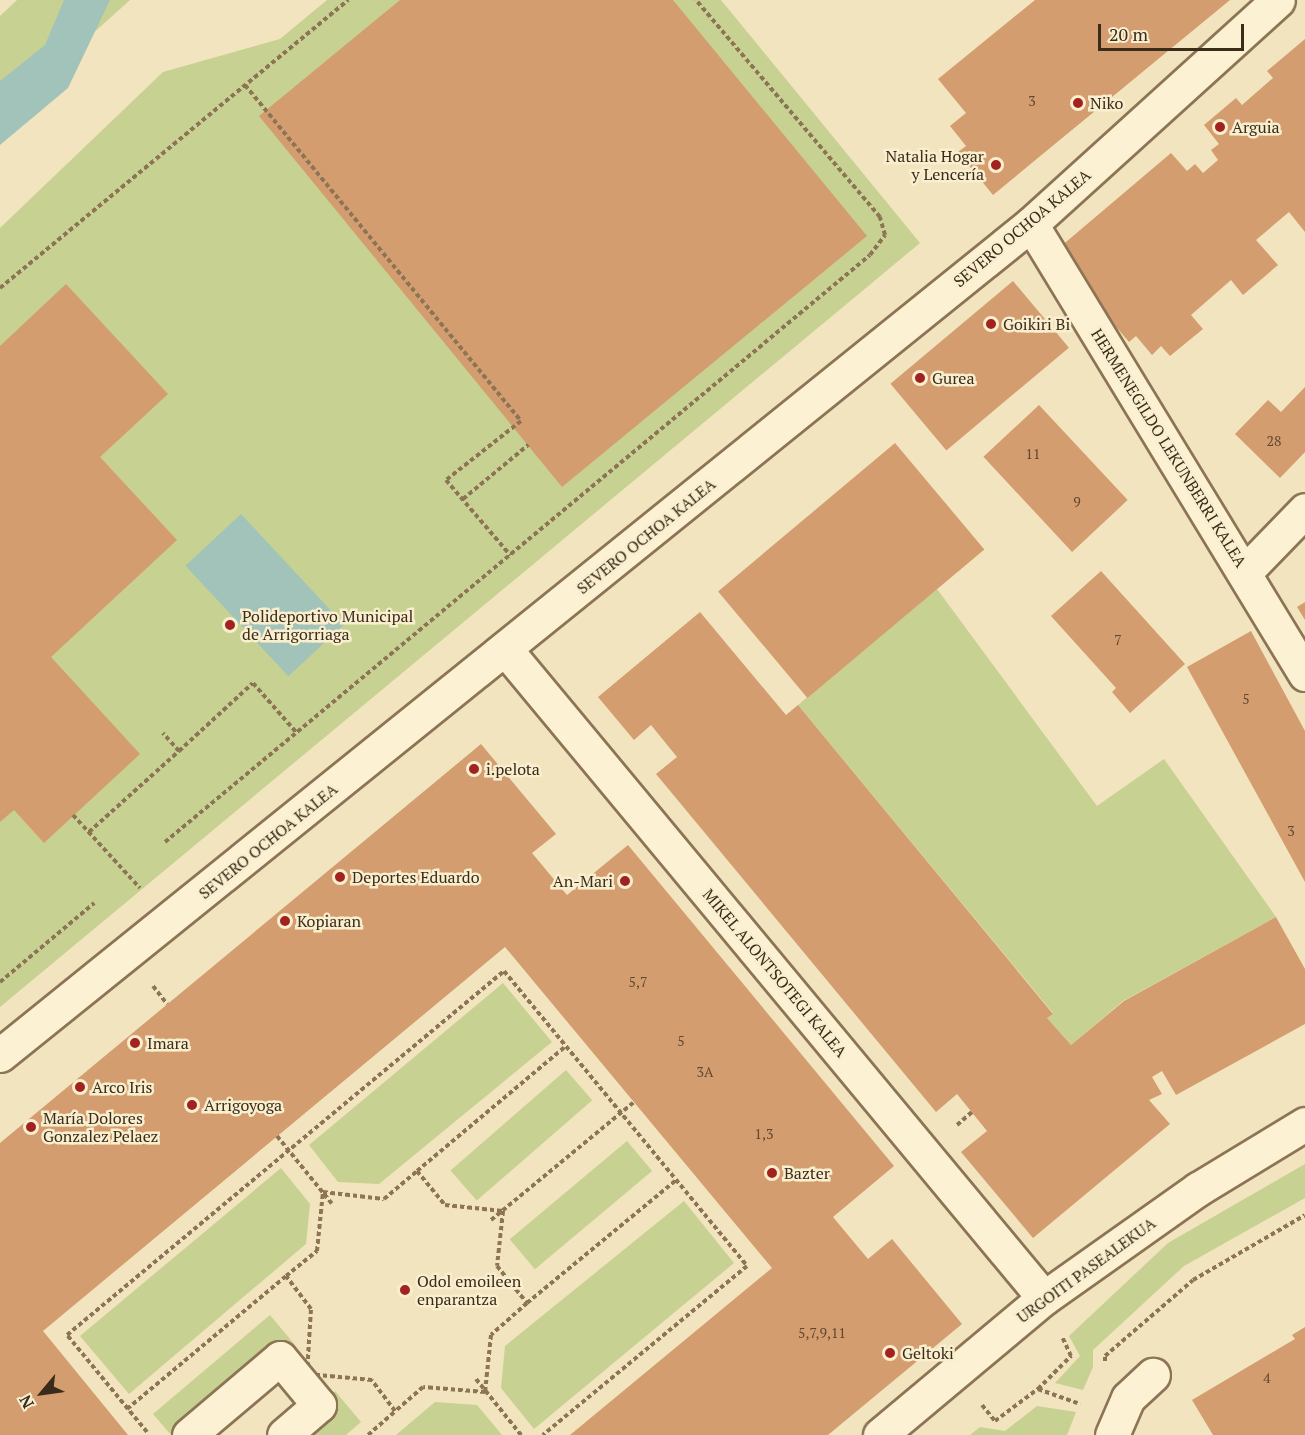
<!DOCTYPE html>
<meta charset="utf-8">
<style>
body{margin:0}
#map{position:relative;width:1305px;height:1435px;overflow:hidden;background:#f2e4be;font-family:"PT Serif",serif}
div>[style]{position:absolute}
.green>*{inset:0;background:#c7d191;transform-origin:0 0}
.water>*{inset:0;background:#a2c3ba;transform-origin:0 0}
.building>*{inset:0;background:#d49d6f;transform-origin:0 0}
.path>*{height:4px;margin-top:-2px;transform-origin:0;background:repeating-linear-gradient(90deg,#8c7455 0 4.5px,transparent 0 7.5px)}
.roads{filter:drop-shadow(2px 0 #8c7455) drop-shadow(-2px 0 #8c7455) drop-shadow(0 2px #8c7455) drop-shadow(0 -2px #8c7455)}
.minor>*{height:33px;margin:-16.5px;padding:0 16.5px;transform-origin:16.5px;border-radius:16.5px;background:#fcf1d2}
.dots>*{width:16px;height:16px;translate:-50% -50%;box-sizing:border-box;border:3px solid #f9eece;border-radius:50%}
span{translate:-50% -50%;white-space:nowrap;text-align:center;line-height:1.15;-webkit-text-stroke:5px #f9eece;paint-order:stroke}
.number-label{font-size:14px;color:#604830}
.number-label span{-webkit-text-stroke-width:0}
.poi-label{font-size:16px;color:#3a2b1b}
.left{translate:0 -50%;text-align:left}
.right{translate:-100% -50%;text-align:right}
.street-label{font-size:16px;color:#3a2b1b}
.north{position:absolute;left:12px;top:1363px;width:60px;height:60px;-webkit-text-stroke:4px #f9eece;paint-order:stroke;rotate:241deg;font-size:16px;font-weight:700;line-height:24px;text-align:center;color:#3a2b1b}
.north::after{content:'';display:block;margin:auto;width:21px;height:27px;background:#3a2b1b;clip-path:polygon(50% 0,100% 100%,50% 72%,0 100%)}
.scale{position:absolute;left:1098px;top:24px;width:146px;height:27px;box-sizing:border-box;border:3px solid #3a2b1b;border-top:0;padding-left:8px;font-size:18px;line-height:21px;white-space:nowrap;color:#3a2b1b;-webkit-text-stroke:4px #f9eece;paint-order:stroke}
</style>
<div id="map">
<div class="green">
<div style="clip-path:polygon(17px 0,130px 0,0 117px,0 16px)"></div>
<div style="clip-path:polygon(327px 0,721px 0,920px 243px,0 1007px,0 228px,163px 72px,280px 39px)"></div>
<div style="clip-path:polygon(937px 589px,1097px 806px,1164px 759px,1276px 917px,1123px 1001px,1071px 1045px,1047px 1018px,1053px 1013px,798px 705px)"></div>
<div style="clip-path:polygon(503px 983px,552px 1042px,379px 1184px,338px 1182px,309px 1145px)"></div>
<div style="left:566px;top:1070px;width:40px;height:153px;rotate:49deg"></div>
<div style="left:627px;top:1141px;width:39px;height:153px;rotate:50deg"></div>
<div style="clip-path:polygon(1305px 1164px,1305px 1198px,1184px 1266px,1093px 1350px,1093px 1367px,1083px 1390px,1055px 1383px,1080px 1356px,1069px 1336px,1168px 1243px)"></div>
<div style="clip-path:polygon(281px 1168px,310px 1204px,306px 1244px,129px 1394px,80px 1336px)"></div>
<div style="clip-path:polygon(684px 1201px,734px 1263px,534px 1429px,501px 1388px,505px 1346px)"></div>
<div style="clip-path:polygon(270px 1315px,295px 1345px,189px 1435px,171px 1435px,153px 1414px)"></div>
<div style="clip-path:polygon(335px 1391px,361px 1422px,346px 1435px,284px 1435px)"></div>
<div style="clip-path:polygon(435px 1402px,477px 1405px,502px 1435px,396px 1435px)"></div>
<div style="clip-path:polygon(1037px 1406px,1076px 1412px,1067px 1435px,970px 1435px,980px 1427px,1005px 1431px)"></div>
</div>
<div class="water">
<div style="clip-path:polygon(64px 0,110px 0,68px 88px,0 145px,0 81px,45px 45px)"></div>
<div style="left:241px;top:514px;width:151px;height:76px;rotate:47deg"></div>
</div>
<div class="building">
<div style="clip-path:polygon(400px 0,673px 0,867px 236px,562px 487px,259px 116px)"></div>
<div style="clip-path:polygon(1035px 0,1230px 0,993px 195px,958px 152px,966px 146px,950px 126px,966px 113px,938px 79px)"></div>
<div style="clip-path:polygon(1305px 39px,1305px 232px,1289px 212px,1256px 240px,1278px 265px,1243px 295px,1231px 280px,1191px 315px,1203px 329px,1170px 356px,1161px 346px,1152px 355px,1136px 336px,1129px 342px,1053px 253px,1171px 153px,1187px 171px,1195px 164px,1203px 173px,1218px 160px,1211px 150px,1219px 144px,1204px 125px,1236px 98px,1242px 105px,1273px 78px,1267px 71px)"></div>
<div style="left:1013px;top:281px;width:87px;height:160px;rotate:50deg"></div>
<div style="clip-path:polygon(66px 284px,168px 394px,100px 457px,177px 540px,51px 657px,140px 754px,44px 843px,14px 810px,0 822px,0 346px)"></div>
<div style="clip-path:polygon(1305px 387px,1305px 452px,1280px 478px,1235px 434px,1268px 400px,1281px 412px)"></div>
<div style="left:1039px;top:405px;width:130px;height:76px;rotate:47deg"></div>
<div style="left:895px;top:443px;width:139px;height:231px;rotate:50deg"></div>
<div style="clip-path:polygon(1101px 571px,1185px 664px,1130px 713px,1112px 692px,1116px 688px,1051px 616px)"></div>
<div style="clip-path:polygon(1305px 602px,1305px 620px,1297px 607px)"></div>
<div style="clip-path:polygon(700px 612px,786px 715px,798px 705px,1053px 1014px,1047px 1018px,1071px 1045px,1124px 1001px,1276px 917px,1305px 969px,1305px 1024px,1176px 1095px,1162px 1071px,1152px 1077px,1162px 1094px,1149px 1100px,1170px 1124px,1033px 1238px,961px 1152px,987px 1131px,957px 1094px,936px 1112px,656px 774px,677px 757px,651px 725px,634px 740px,598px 697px)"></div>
<div style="clip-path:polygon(1251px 631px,1305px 731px,1305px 882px,1187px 667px)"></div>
<div style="clip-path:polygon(481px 744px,556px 834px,532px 853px,567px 895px,628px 845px,894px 1166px,833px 1217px,868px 1259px,892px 1239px,962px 1324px,828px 1435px,570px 1435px,772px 1268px,505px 947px,43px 1331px,128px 1435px,0 1435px,0 1143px)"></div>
<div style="clip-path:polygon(1305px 1327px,1305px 1435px,1213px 1435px,1192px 1400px,1295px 1339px,1292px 1335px)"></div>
</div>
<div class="path">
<div style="left:245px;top:85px;width:435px;rotate:50.6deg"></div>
<div style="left:521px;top:421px;width:95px;rotate:141.8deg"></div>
<div style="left:446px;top:480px;width:99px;rotate:49.5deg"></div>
<div style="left:0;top:288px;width:452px;rotate:-39.6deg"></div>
<div style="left:463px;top:499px;width:85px;rotate:-39.7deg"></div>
<div style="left:179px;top:751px;width:100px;rotate:-42.6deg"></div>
<div style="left:253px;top:683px;width:67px;rotate:48.7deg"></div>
<div style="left:73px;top:815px;width:99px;rotate:47.5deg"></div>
<div style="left:89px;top:832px;width:121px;rotate:-42deg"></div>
<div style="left:179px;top:751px;width:24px;rotate:-132deg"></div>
<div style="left:165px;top:842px;width:917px;rotate:-39.78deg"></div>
<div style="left:870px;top:255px;width:25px;rotate:-53deg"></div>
<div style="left:885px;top:235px;width:19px;rotate:-106deg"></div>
<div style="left:880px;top:217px;width:285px;rotate:-130.3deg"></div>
<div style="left:0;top:982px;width:123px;rotate:-40deg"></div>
<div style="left:153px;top:986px;width:23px;rotate:52deg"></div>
<div style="left:957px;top:1125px;width:20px;rotate:-41deg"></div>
<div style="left:277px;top:1136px;width:87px;rotate:51deg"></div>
<div style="left:417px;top:1171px;width:44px;rotate:50.5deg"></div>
<div style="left:445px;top:1205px;width:58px;rotate:5.9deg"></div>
<div style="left:503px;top:1211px;width:55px;rotate:96.2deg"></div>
<div style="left:497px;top:1266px;width:48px;rotate:51deg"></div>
<div style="left:527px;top:1303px;width:48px;rotate:138.4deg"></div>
<div style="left:491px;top:1335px;width:57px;rotate:96deg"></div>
<div style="left:485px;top:1392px;width:62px;rotate:-175.4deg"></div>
<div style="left:423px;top:1387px;width:37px;rotate:139deg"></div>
<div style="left:395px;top:1411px;width:39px;rotate:-127deg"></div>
<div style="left:372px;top:1380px;width:65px;rotate:-174.7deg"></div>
<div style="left:307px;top:1374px;width:65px;rotate:-86.5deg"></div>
<div style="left:311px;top:1309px;width:41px;rotate:-127.1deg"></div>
<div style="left:286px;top:1276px;width:40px;rotate:-39deg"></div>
<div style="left:317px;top:1251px;width:59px;rotate:-84.2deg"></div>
<div style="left:323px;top:1192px;width:61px;rotate:6.5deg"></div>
<div style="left:384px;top:1199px;width:43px;rotate:-40.3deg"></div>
<div style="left:417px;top:1171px;width:194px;rotate:-40deg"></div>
<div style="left:491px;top:1220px;width:185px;rotate:-39.5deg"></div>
<div style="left:527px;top:1303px;width:193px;rotate:-39.5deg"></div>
<div style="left:1105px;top:1361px;width:5px;rotate:-90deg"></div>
<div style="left:1105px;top:1356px;width:116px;rotate:-40.8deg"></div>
<div style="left:1193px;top:1280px;width:129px;rotate:-30.1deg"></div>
<div style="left:476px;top:1379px;width:72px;rotate:51.2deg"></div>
<div style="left:1038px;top:1389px;width:45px;rotate:19.7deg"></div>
<div style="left:982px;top:1405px;width:21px;rotate:51deg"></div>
<div style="left:995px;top:1421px;width:54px;rotate:-36.7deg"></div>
<div style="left:1038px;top:1389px;width:47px;rotate:-45deg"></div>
<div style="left:1071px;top:1356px;width:21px;rotate:-115deg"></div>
<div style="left:127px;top:1409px;width:207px;rotate:-39.9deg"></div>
<div style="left:147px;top:1432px;width:126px;rotate:-129.5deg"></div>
<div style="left:67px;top:1335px;width:569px;rotate:-39.79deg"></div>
<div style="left:504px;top:971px;width:382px;rotate:50.5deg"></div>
<div style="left:747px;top:1266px;width:265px;rotate:140.4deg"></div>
<div style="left:368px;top:1435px;width:35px;rotate:-41deg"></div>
</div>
<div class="roads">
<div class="minor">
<div style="left:1031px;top:224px;width:527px;rotate:58.66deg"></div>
<div style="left:1245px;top:572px;width:86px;rotate:-45.9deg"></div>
<div style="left:506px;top:650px;width:842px;rotate:50.3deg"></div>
<div style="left:0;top:1055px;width:1324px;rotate:-38.87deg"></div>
<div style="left:1031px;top:224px;width:333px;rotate:-42.2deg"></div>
<div style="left:189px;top:1435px;width:119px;rotate:-40.2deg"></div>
<div style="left:280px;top:1358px;width:61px;rotate:50.3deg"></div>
<div style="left:319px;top:1405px;width:46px;rotate:139.4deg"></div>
<div style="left:880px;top:1435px;width:214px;rotate:-39.9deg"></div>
<div style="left:1044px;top:1298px;width:189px;rotate:-35.3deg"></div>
<div style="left:1198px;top:1189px;width:125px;rotate:-31.3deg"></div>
<div style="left:1112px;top:1435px;width:40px;rotate:-66.6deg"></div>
<div style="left:1128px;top:1398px;width:34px;rotate:-43deg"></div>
</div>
</div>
<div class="dots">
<div style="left:1078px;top:103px;background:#a1221f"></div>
<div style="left:1220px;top:127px;background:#a1221f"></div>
<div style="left:996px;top:165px;background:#a1221f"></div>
<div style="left:991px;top:324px;background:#a1221f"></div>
<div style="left:920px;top:378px;background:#a1221f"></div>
<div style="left:230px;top:625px;background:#a1221f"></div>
<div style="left:474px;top:769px;background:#a1221f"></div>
<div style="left:340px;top:877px;background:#a1221f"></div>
<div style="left:625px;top:881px;background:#a1221f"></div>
<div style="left:285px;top:921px;background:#a1221f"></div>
<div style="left:135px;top:1043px;background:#a1221f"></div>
<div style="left:80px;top:1087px;background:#a1221f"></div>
<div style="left:192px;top:1105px;background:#a1221f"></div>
<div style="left:31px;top:1127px;background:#a1221f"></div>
<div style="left:772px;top:1173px;background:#a1221f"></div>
<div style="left:405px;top:1290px;background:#a1221f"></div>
<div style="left:890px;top:1353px;background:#a1221f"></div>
</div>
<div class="number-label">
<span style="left:1032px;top:101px">3</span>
<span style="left:1274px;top:441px">28</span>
<span style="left:1033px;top:454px">11</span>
<span style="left:1077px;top:502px">9</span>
<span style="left:1118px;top:640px">7</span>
<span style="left:1246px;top:699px">5</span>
<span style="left:1291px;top:831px">3</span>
<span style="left:638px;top:982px">5,7</span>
<span style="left:681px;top:1041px">5</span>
<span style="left:705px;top:1072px">3A</span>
<span style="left:764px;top:1134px">1,3</span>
<span style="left:822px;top:1333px">5,7,9,11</span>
<span style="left:1267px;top:1378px">4</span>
</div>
<div class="poi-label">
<span class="left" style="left:1090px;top:103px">Niko</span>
<span class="left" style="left:1232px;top:127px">Arguia</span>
<span class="right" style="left:984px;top:165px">Natalia Hogar<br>y Lencería</span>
<span class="left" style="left:1003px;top:324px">Goikiri Bi</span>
<span class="left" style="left:932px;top:378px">Gurea</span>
<span class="left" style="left:242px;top:625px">Polideportivo Municipal<br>de Arrigorriaga</span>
<span class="left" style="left:486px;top:769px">i.pelota</span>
<span class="left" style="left:352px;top:877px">Deportes Eduardo</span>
<span class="right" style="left:613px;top:881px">An-Mari</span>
<span class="left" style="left:297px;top:921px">Kopiaran</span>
<span class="left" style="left:147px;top:1043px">Imara</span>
<span class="left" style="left:92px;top:1087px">Arco Iris</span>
<span class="left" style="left:204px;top:1105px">Arrigoyoga</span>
<span class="left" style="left:43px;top:1127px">María Dolores<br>Gonzalez Pelaez</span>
<span class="left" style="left:784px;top:1173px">Bazter</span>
<span class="left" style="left:417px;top:1290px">Odol emoileen<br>enparantza</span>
<span class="left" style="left:902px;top:1353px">Geltoki</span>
</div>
<div class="street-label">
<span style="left:1022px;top:228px;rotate:-40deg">SEVERO OCHOA KALEA</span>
<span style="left:1169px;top:448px;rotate:58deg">HERMENEGILDO LEKUNBERRI KALEA</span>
<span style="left:646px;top:536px;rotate:-39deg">SEVERO OCHOA KALEA</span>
<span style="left:268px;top:841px;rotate:-39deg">SEVERO OCHOA KALEA</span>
<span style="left:775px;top:973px;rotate:50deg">MIKEL ALONTSOTEGI KALEA</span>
<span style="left:1086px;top:1270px;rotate:-36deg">URGOITI PASEALEKUA</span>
</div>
<div class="north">N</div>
<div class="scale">20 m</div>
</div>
